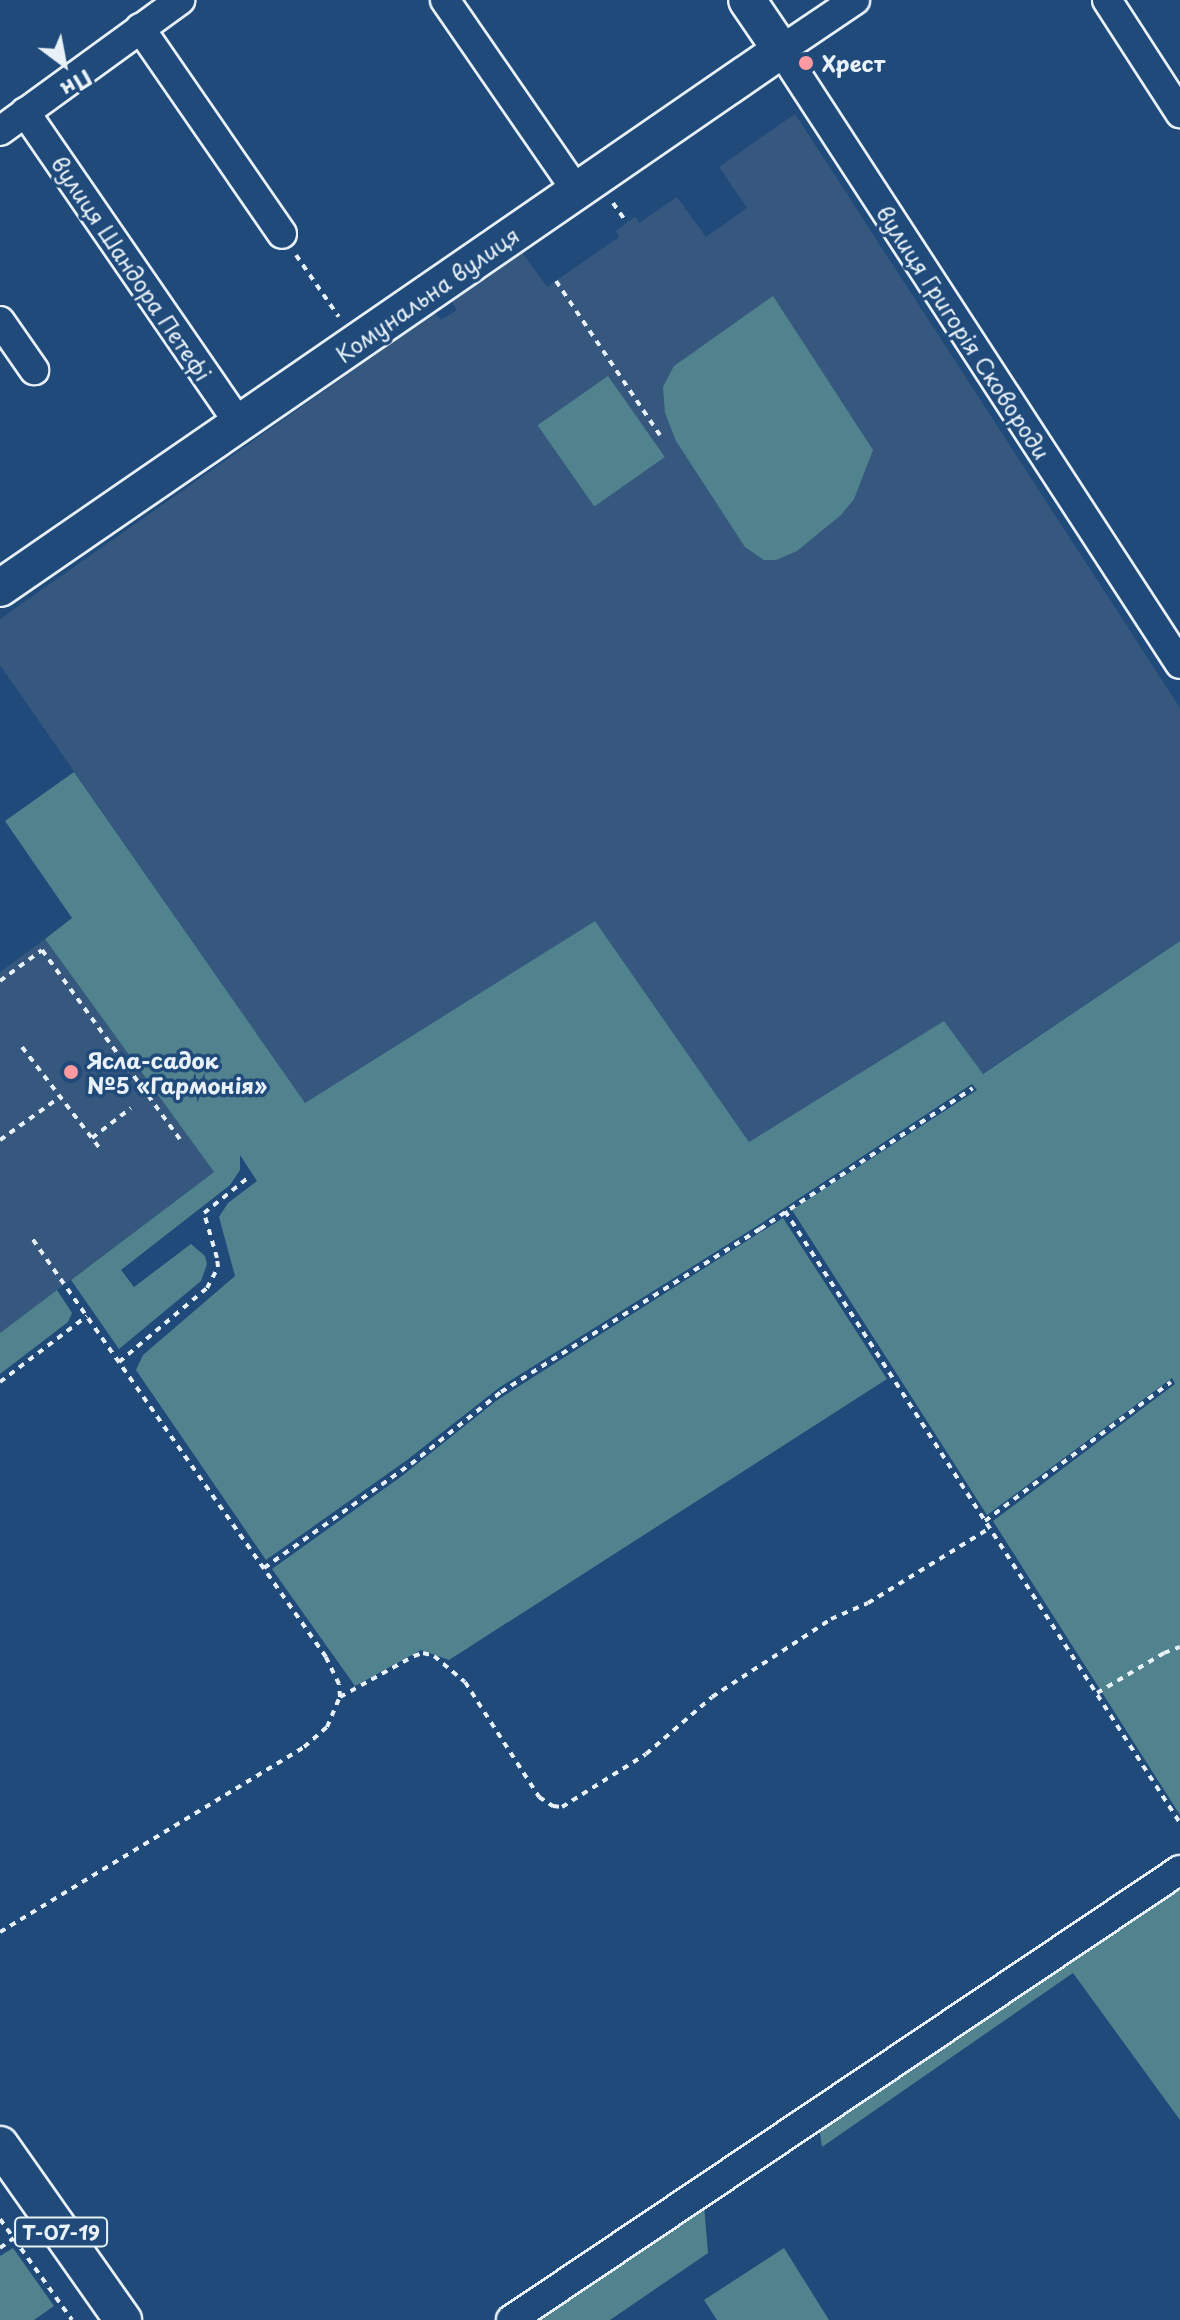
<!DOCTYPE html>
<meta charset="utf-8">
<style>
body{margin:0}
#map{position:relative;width:1180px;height:2320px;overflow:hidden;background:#1f4a7a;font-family:"Playpen Sans",sans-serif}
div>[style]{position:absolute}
.built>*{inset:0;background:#36587e}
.green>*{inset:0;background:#51838e;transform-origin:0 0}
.path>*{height:4px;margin-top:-2px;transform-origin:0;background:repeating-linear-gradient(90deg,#e8f1f8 0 6px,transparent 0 12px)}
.roads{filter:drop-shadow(2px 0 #e8f1f8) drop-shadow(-2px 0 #e8f1f8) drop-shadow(0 2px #e8f1f8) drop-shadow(0 -2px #e8f1f8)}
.minor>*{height:28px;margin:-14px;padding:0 14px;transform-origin:14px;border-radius:14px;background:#1f4a7a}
.major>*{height:36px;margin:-18px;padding:0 18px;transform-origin:18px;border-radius:18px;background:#1f4a7a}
.dots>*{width:22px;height:22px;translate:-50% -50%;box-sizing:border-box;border:4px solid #1f4a7a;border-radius:50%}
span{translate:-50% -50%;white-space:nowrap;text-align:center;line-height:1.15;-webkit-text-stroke:7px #1f4a7a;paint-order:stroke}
.shield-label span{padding:2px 6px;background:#1f4a7a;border:2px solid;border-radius:6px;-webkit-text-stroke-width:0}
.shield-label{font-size:20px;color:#e8f1f8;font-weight:700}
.poi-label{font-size:22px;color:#e8f1f8;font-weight:700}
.left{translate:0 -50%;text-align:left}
.street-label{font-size:22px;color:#e8f1f8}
.north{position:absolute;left:24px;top:24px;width:80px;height:80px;-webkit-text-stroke:6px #1f4a7a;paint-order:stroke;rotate:148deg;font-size:22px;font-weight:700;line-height:32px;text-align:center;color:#e8f1f8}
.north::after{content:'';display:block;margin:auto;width:28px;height:36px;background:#e8f1f8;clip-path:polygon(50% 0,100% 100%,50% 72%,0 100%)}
</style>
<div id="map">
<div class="built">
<div style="clip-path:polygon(795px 114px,1180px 708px,1180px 941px,982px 1074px,944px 1022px,749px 1142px,595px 921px,305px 1103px,0 665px,0 619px,435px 313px,441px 320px,457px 310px,451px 300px,522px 252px,547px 287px,619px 237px,616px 231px,627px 223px,635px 217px,639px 223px,677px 197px,706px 237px,747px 208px,719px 167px)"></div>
<div style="clip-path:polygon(45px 939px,214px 1172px,0 1333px,0 972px)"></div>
</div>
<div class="green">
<div style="clip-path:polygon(773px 296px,873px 450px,854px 499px,841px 515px,797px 551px,776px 560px,764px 560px,745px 547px,676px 441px,665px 413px,663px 387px,674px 366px)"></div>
<div style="left:608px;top:376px;width:99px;height:86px;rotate:55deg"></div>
<div style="clip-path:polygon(74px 772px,305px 1103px,595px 921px,749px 1142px,944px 1021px,983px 1074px,1180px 941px,1180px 1815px,993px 1521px,1175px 1384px,1172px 1378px,987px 1515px,792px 1210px,977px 1090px,972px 1084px,757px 1226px,500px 1387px,407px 1460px,266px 1560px,136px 1370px,143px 1355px,235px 1276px,219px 1217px,228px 1203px,257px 1181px,240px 1155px,240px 1170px,230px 1185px,121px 1270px,134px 1287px,191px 1244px,205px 1256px,207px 1264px,201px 1281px,119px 1349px,71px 1280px,214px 1172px,45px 939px,72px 918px,5px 821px)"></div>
<div style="clip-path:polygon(783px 1218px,887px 1379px,449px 1660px,421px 1650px,355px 1686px,272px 1569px,402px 1476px,496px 1401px)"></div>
<div style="clip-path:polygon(57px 1290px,72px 1313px,68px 1322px,0 1374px,0 1333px)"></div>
<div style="clip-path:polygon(1180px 1883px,1180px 2120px,1073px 1973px,822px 2147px,820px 2133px,828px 2121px)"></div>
<div style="clip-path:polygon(704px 2205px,708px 2253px,610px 2320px,529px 2320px)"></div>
<div style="clip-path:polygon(13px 2248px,54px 2306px,34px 2320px,0 2320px,0 2256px)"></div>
<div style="clip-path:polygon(784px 2248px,829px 2320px,717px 2320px,704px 2300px)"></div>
</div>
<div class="path">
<div style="left:613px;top:203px;width:24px;rotate:55deg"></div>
<div style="left:296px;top:255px;width:75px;rotate:55.3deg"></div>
<div style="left:556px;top:281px;width:186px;rotate:56deg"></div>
<div style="left:0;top:981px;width:52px;rotate:-36.4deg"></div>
<div style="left:42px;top:950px;width:234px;rotate:53.9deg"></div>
<div style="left:22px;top:1047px;width:130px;rotate:52.5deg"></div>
<div style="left:92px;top:1138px;width:49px;rotate:-37.6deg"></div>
<div style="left:0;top:1140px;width:74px;rotate:-35.6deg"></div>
<div style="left:785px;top:1211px;width:728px;rotate:57.16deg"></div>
<div style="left:119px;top:1362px;width:115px;rotate:-40.1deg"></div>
<div style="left:207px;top:1288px;width:24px;rotate:-62deg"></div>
<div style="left:218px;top:1267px;width:9px;rotate:-96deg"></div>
<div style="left:217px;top:1258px;width:47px;rotate:-106.1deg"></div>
<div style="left:204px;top:1213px;width:58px;rotate:-38.7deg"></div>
<div style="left:0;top:1382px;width:109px;rotate:-37.2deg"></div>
<div style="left:985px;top:1521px;width:232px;rotate:-36.8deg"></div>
<div style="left:264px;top:1568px;width:180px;rotate:-35.3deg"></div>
<div style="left:411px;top:1464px;width:115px;rotate:-38.7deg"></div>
<div style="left:501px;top:1392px;width:306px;rotate:-32.2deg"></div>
<div style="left:760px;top:1229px;width:255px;rotate:-33.5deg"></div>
<div style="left:1097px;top:1693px;width:78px;rotate:-30.8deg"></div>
<div style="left:1164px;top:1653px;width:17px;rotate:-21deg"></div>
<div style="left:340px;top:1697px;width:85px;rotate:-29deg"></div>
<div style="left:414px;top:1656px;width:9px;rotate:-18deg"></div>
<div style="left:423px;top:1653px;width:11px;rotate:15deg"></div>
<div style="left:434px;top:1656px;width:40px;rotate:40deg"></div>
<div style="left:465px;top:1682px;width:137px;rotate:57.2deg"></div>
<div style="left:539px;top:1797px;width:17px;rotate:33deg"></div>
<div style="left:553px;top:1806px;width:9px;rotate:6deg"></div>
<div style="left:562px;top:1807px;width:99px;rotate:-32.2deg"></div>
<div style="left:646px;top:1754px;width:87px;rotate:-40.8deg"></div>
<div style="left:712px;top:1697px;width:142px;rotate:-33.2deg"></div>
<div style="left:831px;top:1619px;width:40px;rotate:-23.4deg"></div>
<div style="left:868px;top:1603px;width:143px;rotate:-31.6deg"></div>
<div style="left:0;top:1932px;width:356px;rotate:-31.3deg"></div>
<div style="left:304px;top:1747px;width:30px;rotate:-41deg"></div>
<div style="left:327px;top:1727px;width:33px;rotate:-67deg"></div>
<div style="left:340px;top:1697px;width:13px;rotate:-94deg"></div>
<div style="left:339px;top:1684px;width:30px;rotate:-116deg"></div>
<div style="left:326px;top:1657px;width:513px;rotate:-125.08deg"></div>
<div style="left:0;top:2219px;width:124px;rotate:54.5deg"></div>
<div style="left:0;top:2248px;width:17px;rotate:-36deg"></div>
</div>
<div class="roads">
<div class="minor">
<div style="left:445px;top:0;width:232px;rotate:55.4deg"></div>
<div style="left:855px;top:0;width:89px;rotate:146deg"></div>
<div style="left:781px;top:50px;width:732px;rotate:56.98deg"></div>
<div style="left:1107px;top:0;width:135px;rotate:57.1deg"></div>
<div style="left:140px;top:28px;width:250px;rotate:55.4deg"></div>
<div style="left:25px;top:112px;width:378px;rotate:55.5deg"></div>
<div style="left:0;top:131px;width:223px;rotate:-36deg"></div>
<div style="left:0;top:321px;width:60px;rotate:55.2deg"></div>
<div style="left:511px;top:2320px;width:806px;rotate:-33.93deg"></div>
</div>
<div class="major">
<div style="left:0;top:588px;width:948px;rotate:-34.56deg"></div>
<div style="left:781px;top:50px;width:60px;rotate:-124.2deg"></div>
<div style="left:0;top:2145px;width:214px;rotate:54.9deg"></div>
</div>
</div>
<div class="dots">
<div style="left:806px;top:63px;background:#ff9aa2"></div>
<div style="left:71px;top:1072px;background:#ff9aa2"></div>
</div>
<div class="shield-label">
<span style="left:61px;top:2232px">Т-07-19</span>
</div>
<div class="poi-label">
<span class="left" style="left:822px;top:63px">Хрест</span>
<span class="left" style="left:87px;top:1072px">Ясла-садок<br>№5 «Гармонія»</span>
</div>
<div class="street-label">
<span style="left:132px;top:268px;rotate:56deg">вулиця Шандора Петефі</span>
<span style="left:427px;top:294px;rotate:-35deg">Комунальна вулиця</span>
<span style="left:964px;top:332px;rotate:57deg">вулиця Григорія Сковороди</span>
</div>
<div class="north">Пн</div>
</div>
